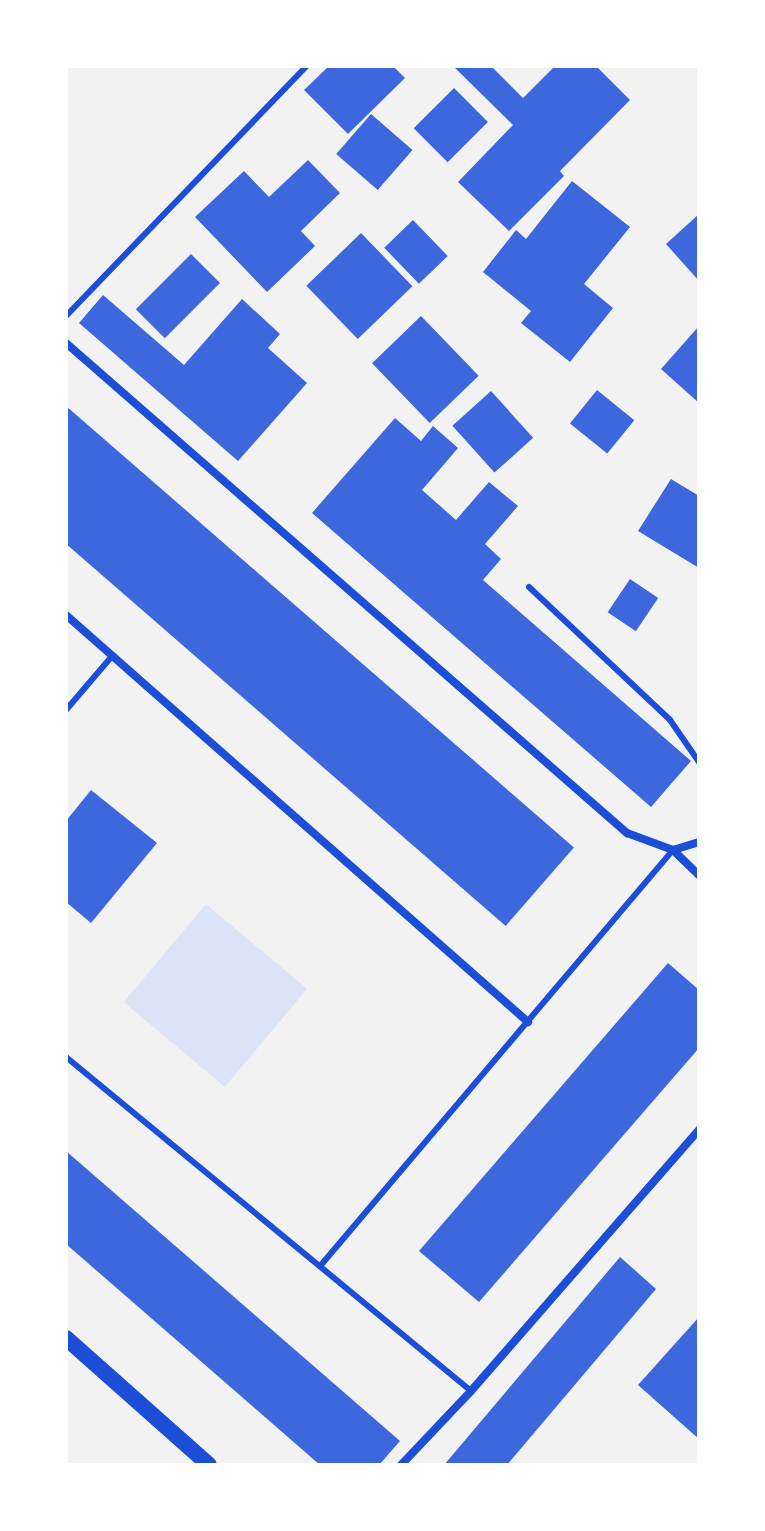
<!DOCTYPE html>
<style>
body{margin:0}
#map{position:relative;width:765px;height:1531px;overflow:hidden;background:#f2f2f2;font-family:Helvetica,sans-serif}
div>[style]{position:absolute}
.green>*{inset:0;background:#dbe4f7;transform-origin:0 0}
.building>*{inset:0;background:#3d67dc;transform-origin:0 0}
.service>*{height:6px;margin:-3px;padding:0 3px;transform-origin:3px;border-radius:3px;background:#1d4ed8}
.minor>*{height:8px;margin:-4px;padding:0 4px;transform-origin:4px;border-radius:4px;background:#1d4ed8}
.secondary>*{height:16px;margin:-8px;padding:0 8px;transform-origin:8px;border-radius:8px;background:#1d4ed8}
span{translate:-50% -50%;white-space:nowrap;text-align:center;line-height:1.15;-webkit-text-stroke:8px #fff;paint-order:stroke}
.frame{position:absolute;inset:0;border:68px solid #fff;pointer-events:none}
</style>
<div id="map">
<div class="green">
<div style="left:206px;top:904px;width:132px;height:128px;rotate:40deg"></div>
</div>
<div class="building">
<div style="clip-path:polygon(329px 66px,393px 66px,405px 78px,348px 134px,304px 90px)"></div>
<div style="clip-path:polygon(453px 66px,491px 66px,523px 98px,555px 66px,596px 66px,630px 100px,560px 171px,564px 176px,509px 231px,458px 182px,513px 125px)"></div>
<div style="left:454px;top:88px;width:48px;height:57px;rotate:45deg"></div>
<div style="left:371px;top:114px;width:55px;height:53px;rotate:41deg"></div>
<div style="clip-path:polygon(308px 160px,340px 193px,301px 231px,315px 246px,267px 292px,195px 217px,244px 171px,269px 197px)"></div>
<div style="clip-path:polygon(572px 181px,630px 227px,584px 284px,613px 308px,570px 362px,521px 323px,531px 311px,483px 272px,516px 230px,526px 239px)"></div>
<div style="clip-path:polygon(699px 214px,699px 281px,666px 244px)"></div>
<div style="left:413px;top:220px;width:50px;height:40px;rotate:46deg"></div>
<div style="left:361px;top:233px;width:74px;height:76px;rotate:46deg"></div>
<div style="left:191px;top:254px;width:41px;height:78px;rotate:45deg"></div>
<div style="clip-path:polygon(103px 295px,184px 365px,242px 299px,280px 334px,268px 348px,307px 383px,238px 461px,79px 323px)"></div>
<div style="left:421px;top:316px;width:83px;height:68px;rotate:46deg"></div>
<div style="clip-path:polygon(699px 326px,699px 403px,661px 369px)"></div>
<div style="left:597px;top:390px;width:48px;height:43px;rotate:39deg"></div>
<div style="left:491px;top:391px;width:63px;height:52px;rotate:48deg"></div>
<div style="left:66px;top:406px;width:673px;height:104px;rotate:41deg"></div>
<div style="clip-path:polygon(395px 418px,421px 441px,433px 426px,458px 448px,422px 490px,456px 520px,489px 482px,518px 506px,485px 544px,501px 559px,483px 580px,691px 761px,651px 807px,312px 513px)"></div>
<div style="clip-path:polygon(671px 479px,699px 496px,699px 568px,638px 531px)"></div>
<div style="left:630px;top:579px;width:34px;height:40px;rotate:34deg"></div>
<div style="clip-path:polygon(91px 790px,157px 843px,91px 923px,66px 902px,66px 821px)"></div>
<div style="clip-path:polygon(668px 963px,699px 990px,699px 1048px,479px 1302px,419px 1251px)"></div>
<div style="clip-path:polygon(66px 1151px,400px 1441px,379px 1465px,320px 1465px,66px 1244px)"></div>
<div style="clip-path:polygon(620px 1257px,656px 1289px,507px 1465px,444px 1465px)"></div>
<div style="clip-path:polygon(699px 1317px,699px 1439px,638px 1385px)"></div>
</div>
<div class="service">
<div style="left:66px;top:316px;width:347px;rotate:-46.1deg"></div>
<div style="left:529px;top:587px;width:194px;rotate:43.3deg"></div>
<div style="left:670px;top:720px;width:51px;rotate:55.4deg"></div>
<div style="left:66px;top:710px;width:72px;rotate:-49.5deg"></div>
<div style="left:66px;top:1057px;width:525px;rotate:39.51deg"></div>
<div style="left:321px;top:1265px;width:544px;rotate:-49.7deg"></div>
</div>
<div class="minor">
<div style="left:66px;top:343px;width:745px;rotate:41.14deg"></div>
<div style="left:627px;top:833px;width:49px;rotate:20.3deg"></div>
<div style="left:673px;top:850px;width:27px;rotate:-17deg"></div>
<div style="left:66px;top:615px;width:616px;rotate:41.38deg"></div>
<div style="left:673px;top:850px;width:36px;rotate:44deg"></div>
<div style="left:401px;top:1465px;width:102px;rotate:-46.6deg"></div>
<div style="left:471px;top:1391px;width:347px;rotate:-48.9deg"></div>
</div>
<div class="secondary">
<div style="left:66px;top:1338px;width:191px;rotate:41.6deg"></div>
</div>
<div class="frame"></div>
</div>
